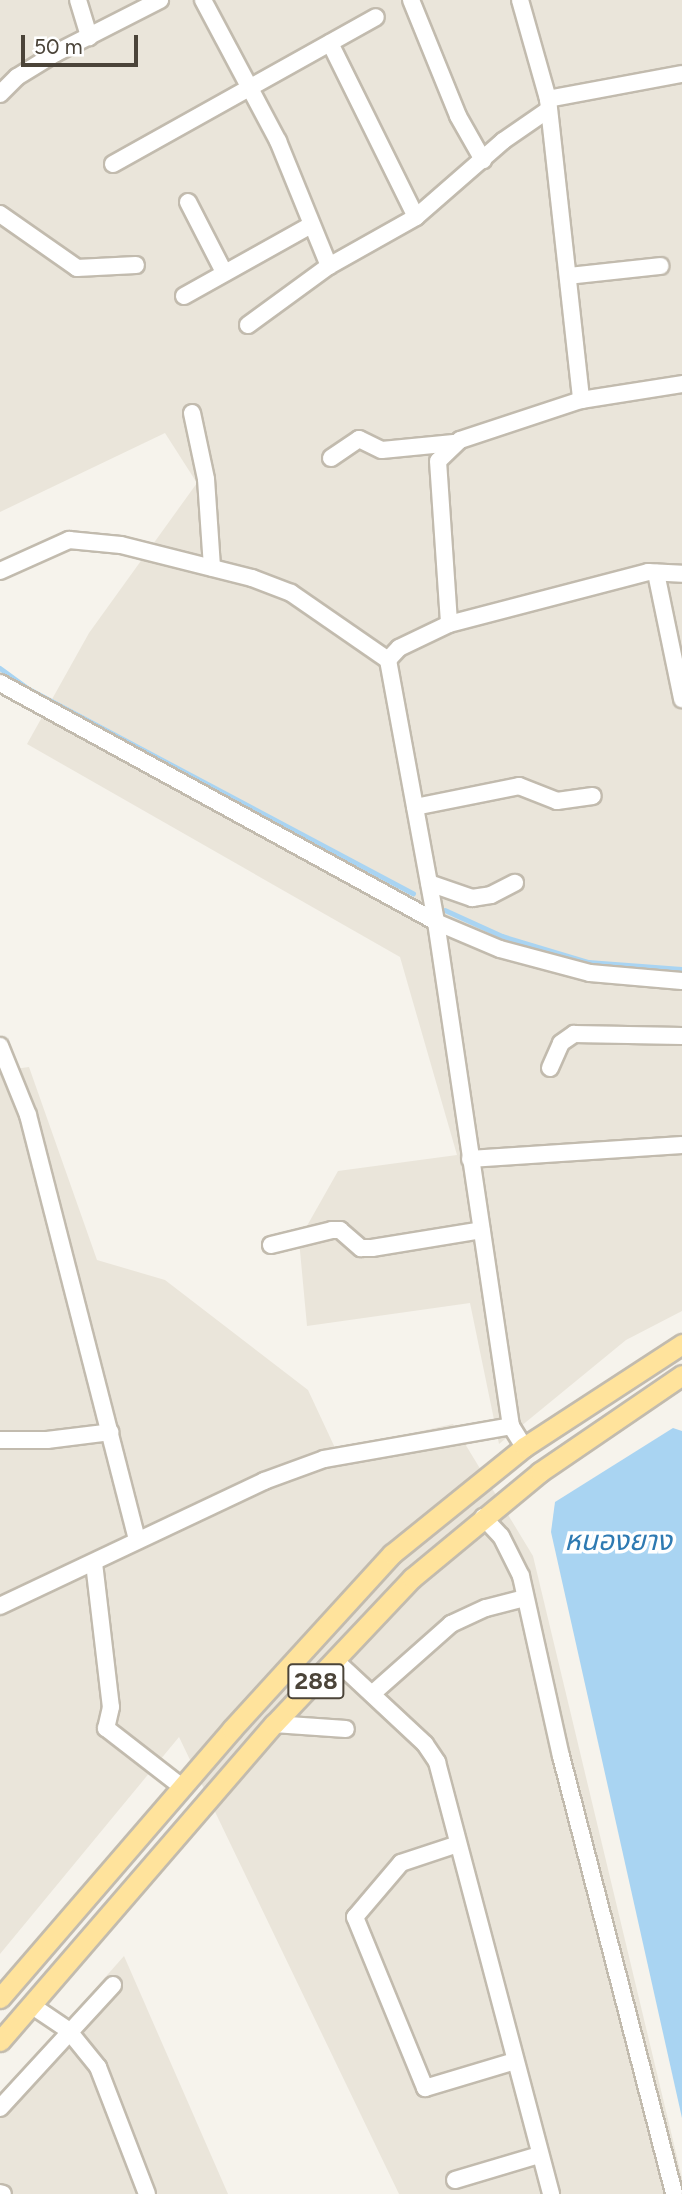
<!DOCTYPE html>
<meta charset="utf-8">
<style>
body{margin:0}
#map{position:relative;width:682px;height:2194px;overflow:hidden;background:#f6f3ec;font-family:Figtree,"Noto Sans Thai",sans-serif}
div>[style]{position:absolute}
.residential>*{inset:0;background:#eae5da}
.water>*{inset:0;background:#a9d4f2}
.stream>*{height:4.5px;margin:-2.25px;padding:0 2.25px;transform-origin:2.25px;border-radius:2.25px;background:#a9d4f2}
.roads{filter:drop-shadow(2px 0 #c2bbae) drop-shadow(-2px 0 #c2bbae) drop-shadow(0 2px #c2bbae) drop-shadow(0 -2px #c2bbae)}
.minor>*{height:16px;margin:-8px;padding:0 8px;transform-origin:8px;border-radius:8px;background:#fff}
.major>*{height:19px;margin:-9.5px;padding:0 9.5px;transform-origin:9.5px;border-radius:9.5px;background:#ffe39c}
span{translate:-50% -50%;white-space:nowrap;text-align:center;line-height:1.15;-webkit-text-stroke:7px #fff;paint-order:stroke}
.shield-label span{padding:2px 5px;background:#fff;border:2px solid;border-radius:5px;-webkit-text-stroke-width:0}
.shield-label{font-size:24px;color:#4b4439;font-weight:700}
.water-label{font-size:28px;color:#2e7ab2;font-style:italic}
.scale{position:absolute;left:21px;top:35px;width:117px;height:32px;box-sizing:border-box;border:4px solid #4b4439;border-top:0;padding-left:9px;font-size:21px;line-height:24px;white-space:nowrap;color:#4b4439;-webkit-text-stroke:5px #fff;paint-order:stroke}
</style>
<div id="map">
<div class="residential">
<div style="clip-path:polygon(0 0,682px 0,682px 1311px,626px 1340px,499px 1444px,470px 1303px,307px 1326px,299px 1240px,338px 1171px,457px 1155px,400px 957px,27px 744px,89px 633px,197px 483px,165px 433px,0 512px)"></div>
<div style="clip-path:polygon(29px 1067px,97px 1260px,165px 1280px,308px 1390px,336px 1450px,453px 1424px,533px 1556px,682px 2178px,682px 2194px,399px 2194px,179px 1737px,0 1954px,0 1071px)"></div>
<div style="clip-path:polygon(124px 1956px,228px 2194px,0 2194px,0 2096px)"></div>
</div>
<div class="water">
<div style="clip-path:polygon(673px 1428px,682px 1431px,682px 2118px,551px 1532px,555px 1502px)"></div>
</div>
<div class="stream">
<div style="left:0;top:668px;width:36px;rotate:36deg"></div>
<div style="left:29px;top:689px;width:435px;rotate:28deg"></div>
<div style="left:445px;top:910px;width:63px;rotate:24.5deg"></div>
<div style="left:502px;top:936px;width:90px;rotate:16.8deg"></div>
<div style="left:588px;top:962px;width:94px;rotate:4.3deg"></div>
</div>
<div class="roads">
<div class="minor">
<div style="left:78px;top:0;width:39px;rotate:73deg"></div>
<div style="left:203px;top:0;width:160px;rotate:62deg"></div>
<div style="left:278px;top:141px;width:135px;rotate:67.8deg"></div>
<div style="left:411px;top:0;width:125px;rotate:67.9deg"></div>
<div style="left:458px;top:116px;width:51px;rotate:60.4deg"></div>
<div style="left:520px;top:0;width:103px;rotate:74.2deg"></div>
<div style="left:548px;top:99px;width:303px;rotate:83.7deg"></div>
<div style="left:581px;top:400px;width:127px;rotate:161.7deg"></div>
<div style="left:460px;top:440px;width:30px;rotate:136deg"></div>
<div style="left:438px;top:461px;width:163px;rotate:86.1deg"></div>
<div style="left:449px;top:624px;width:55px;rotate:154.4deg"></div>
<div style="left:399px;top:648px;width:16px;rotate:133deg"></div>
<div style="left:388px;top:660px;width:266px;rotate:79.6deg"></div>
<div style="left:436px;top:922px;width:510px;rotate:81.54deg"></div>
<div style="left:511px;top:1426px;width:25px;rotate:58deg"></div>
<div style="left:330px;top:43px;width:194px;rotate:63.7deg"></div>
<div style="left:0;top:94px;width:24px;rotate:-45deg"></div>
<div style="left:17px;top:77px;width:46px;rotate:-31.6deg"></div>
<div style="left:56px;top:53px;width:117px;rotate:-27deg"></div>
<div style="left:548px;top:99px;width:136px;rotate:-10.6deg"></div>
<div style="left:113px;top:164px;width:301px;rotate:-29.2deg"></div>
<div style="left:188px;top:202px;width:79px;rotate:62.8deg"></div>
<div style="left:0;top:214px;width:94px;rotate:35deg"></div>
<div style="left:77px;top:268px;width:59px;rotate:-2.9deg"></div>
<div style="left:568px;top:276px;width:93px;rotate:-6.2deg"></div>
<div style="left:184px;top:296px;width:143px;rotate:-29.2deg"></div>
<div style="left:248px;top:325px;width:100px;rotate:-36.1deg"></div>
<div style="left:329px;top:266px;width:100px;rotate:-29.4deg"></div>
<div style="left:416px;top:217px;width:116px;rotate:-41.1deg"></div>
<div style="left:503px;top:141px;width:55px;rotate:-34.6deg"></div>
<div style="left:581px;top:400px;width:102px;rotate:-9deg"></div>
<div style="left:192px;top:413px;width:67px;rotate:78deg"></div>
<div style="left:206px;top:479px;width:89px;rotate:86.1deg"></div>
<div style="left:331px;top:458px;width:34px;rotate:-34deg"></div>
<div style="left:359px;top:439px;width:25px;rotate:26deg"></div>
<div style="left:382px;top:450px;width:72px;rotate:-5.6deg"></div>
<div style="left:0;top:571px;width:76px;rotate:-24.2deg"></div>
<div style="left:69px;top:540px;width:52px;rotate:5.5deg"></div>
<div style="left:121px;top:545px;width:135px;rotate:14.1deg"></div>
<div style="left:252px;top:578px;width:42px;rotate:21deg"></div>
<div style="left:291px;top:593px;width:118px;rotate:34.6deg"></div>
<div style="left:656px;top:573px;width:129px;rotate:78.3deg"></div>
<div style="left:449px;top:624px;width:206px;rotate:-14.6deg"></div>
<div style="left:648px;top:572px;width:34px;rotate:3deg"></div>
<div style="left:0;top:683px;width:497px;rotate:28.7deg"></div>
<div style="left:436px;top:922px;width:69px;rotate:22.9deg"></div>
<div style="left:500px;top:949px;width:93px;rotate:14.9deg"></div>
<div style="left:590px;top:973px;width:92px;rotate:5deg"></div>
<div style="left:415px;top:807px;width:106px;rotate:-11.4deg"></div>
<div style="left:519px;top:786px;width:41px;rotate:21.5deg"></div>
<div style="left:557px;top:801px;width:36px;rotate:-8deg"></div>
<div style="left:429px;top:883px;width:46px;rotate:19.2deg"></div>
<div style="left:472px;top:898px;width:19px;rotate:-9deg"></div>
<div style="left:491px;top:895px;width:27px;rotate:-27deg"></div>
<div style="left:0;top:1046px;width:74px;rotate:67.9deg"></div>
<div style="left:28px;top:1115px;width:438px;rotate:75.6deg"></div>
<div style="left:550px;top:1068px;width:27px;rotate:-66deg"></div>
<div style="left:561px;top:1043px;width:16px;rotate:-35deg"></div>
<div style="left:574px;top:1034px;width:108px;rotate:1.1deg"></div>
<div style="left:470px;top:1159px;width:212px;rotate:-3.8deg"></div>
<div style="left:271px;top:1245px;width:63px;rotate:-13.8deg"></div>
<div style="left:332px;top:1230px;width:8px"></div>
<div style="left:340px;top:1230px;width:28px;rotate:41deg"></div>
<div style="left:361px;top:1248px;width:11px"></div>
<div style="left:372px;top:1248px;width:111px;rotate:-9.3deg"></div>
<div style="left:0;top:1440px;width:47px"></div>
<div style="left:47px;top:1440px;width:64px;rotate:-7.1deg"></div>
<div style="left:483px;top:1517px;width:26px;rotate:47deg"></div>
<div style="left:501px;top:1536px;width:45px;rotate:63.4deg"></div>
<div style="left:521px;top:1576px;width:184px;rotate:77.5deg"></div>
<div style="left:561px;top:1756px;width:452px;rotate:75.5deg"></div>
<div style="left:94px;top:1563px;width:145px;rotate:83.3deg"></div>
<div style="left:111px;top:1707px;width:22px;rotate:103deg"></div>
<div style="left:106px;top:1728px;width:96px;rotate:37.8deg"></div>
<div style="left:0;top:1606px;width:292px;rotate:-25.3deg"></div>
<div style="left:264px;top:1481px;width:64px;rotate:-20.1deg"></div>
<div style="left:324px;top:1459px;width:190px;rotate:-10deg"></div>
<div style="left:335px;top:1660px;width:123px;rotate:43deg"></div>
<div style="left:425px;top:1744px;width:22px;rotate:56deg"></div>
<div style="left:437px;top:1762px;width:447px;rotate:75.2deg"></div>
<div style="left:372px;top:1694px;width:106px;rotate:-41.5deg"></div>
<div style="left:451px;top:1624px;width:38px;rotate:-25deg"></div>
<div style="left:486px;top:1608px;width:40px;rotate:-14.4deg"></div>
<div style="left:274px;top:1724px;width:72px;rotate:4deg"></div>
<div style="left:458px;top:1844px;width:60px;rotate:161.6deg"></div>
<div style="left:401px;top:1863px;width:71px;rotate:130.4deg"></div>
<div style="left:355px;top:1917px;width:185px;rotate:67.7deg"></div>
<div style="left:425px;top:2088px;width:94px;rotate:-16.7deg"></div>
<div style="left:31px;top:2005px;width:45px;rotate:34deg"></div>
<div style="left:68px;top:2030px;width:48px;rotate:51deg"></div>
<div style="left:98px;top:2067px;width:136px;rotate:68.9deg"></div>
<div style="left:0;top:2108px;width:167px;rotate:-47.4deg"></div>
<div style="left:455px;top:2180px;width:88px;rotate:-16.6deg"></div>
<div style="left:0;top:2193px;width:3px;rotate:18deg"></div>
</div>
<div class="major">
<div style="left:0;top:1998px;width:355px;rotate:-49.2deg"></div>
<div style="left:232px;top:1729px;width:237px;rotate:-47.6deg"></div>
<div style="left:392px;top:1554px;width:170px;rotate:-39deg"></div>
<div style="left:524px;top:1447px;width:189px;rotate:-33.1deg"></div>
<div style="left:0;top:2041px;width:419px;rotate:-49.2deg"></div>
<div style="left:274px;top:1724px;width:201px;rotate:-46.6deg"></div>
<div style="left:412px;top:1578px;width:166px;rotate:-39.6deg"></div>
<div style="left:540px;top:1472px;width:172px;rotate:-34.3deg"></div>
</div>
</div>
<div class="shield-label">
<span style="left:316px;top:1681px">288</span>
</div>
<div class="water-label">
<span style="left:618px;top:1540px">หนองยาง</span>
</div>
<div class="scale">50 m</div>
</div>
